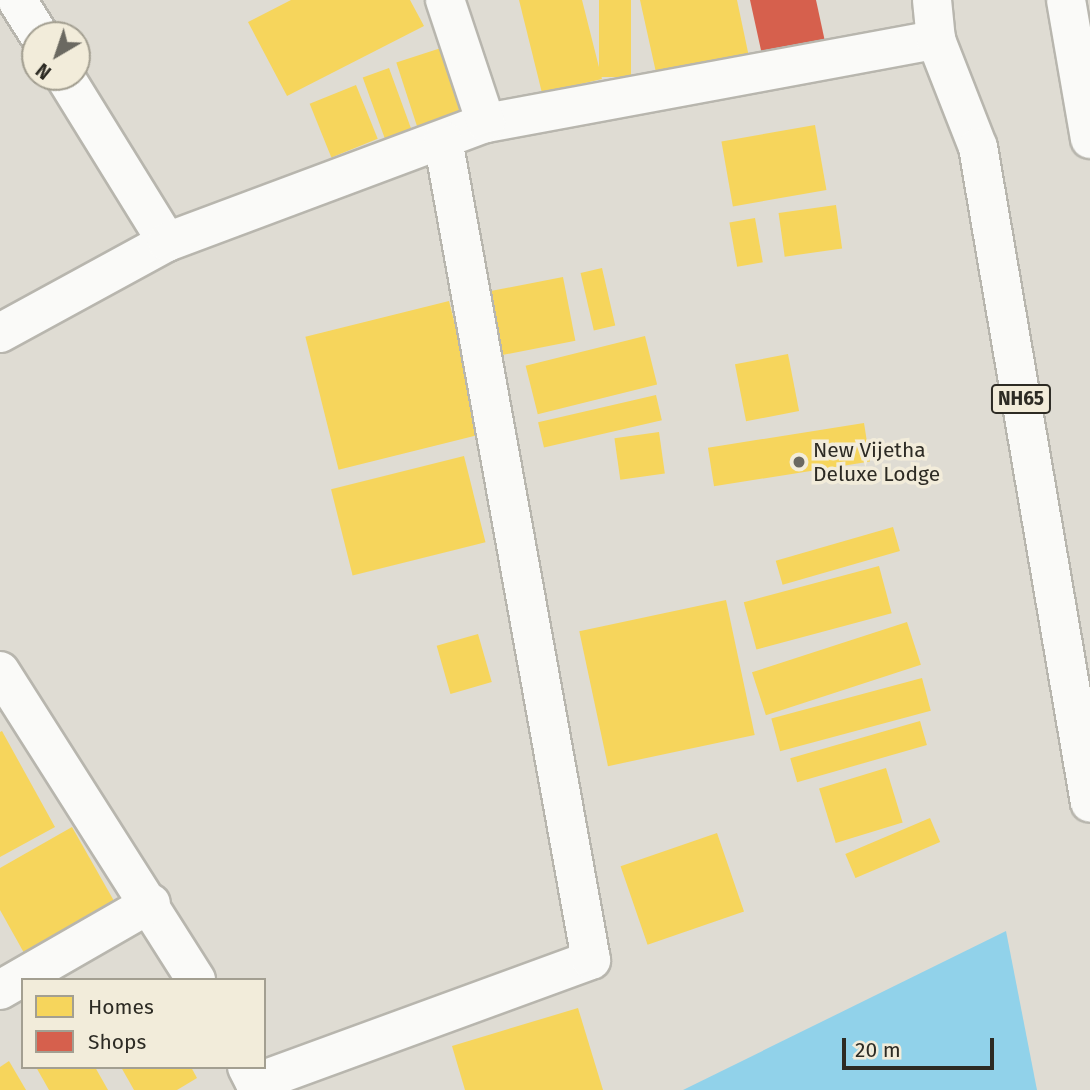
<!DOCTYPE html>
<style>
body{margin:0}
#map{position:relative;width:1090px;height:1090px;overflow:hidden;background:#dfdcd3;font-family:"Fira Sans",sans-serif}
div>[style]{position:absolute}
.water>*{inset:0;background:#91d2ea}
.homes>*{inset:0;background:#f6d55c;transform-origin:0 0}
.shops>*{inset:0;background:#d6604d}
.roads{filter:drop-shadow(2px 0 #b8b6ae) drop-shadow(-2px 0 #b8b6ae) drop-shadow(0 2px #b8b6ae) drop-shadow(0 -2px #b8b6ae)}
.street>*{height:38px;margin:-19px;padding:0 19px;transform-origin:19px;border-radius:19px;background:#fafaf8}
.highway>*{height:38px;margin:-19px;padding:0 19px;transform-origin:19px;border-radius:19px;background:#fafaf8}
.dots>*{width:19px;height:19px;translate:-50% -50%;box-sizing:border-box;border:4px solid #f2ecda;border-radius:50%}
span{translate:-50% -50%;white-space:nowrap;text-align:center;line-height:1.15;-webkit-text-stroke:7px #f2ecda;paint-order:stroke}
.shield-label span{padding:2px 5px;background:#f2ecda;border:2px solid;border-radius:5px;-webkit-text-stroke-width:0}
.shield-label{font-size:19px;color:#2d2b24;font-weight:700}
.poi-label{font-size:21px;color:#2d2b24}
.left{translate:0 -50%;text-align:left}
.legend{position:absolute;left:21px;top:978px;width:245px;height:91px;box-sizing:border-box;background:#f2ecda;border:2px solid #a39f91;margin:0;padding:9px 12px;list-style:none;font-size:21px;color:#2d2b24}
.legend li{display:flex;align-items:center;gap:14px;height:35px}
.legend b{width:35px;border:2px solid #a39f91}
.north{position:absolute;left:21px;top:21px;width:70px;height:70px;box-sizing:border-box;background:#f2ecda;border:2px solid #a39f91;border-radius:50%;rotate:219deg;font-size:19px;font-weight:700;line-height:28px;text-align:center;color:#2d2b24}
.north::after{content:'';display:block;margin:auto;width:24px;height:32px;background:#6b6961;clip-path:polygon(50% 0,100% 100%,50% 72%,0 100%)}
.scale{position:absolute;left:842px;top:1038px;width:152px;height:32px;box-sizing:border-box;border:4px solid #2d2b24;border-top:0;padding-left:9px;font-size:21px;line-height:24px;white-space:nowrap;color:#2d2b24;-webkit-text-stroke:5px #f2ecda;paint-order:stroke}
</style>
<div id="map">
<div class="water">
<div style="clip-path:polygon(1006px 931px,1037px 1090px,683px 1090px)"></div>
</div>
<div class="homes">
<div style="clip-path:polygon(291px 0,410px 0,424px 26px,287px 96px,248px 22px)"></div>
<div style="clip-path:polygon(519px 0,582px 0,602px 79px,542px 93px)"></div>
<div style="left:599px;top:0;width:32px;height:77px"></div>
<div style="clip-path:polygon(640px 0,737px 0,749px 57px,657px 77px)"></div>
<div style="left:441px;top:48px;width:70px;height:47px;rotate:72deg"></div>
<div style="left:389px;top:68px;width:65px;height:28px;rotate:70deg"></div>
<div style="left:356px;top:85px;width:58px;height:50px;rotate:68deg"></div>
<div style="left:815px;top:125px;width:66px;height:95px;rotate:80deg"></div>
<div style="left:836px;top:205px;width:44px;height:58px;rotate:82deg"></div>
<div style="left:755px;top:218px;width:45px;height:26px;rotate:80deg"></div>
<div style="left:602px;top:268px;width:59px;height:22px;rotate:77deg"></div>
<div style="left:563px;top:277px;width:65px;height:80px;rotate:79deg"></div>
<div style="left:449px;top:301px;width:137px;height:148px;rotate:76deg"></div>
<div style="left:645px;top:336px;width:50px;height:123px;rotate:76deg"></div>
<div style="left:788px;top:354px;width:58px;height:54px;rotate:79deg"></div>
<div style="left:656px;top:395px;width:26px;height:121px;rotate:77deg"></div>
<div style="left:864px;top:423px;width:39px;height:158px;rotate:81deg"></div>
<div style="left:659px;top:432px;width:42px;height:45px;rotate:82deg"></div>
<div style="left:464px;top:456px;width:89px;height:137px;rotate:76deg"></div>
<div style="left:893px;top:527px;width:25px;height:122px;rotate:74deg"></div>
<div style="left:879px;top:566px;width:49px;height:140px;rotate:75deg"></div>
<div style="left:726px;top:600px;width:138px;height:150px;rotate:78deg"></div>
<div style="left:907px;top:622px;width:45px;height:163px;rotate:72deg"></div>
<div style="left:478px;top:634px;width:50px;height:43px;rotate:74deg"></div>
<div style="left:922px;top:678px;width:34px;height:156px;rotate:75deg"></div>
<div style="left:920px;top:721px;width:25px;height:135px;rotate:74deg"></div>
<div style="clip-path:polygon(2px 731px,55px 827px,0 857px,0 732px)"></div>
<div style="left:886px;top:768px;width:57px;height:70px;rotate:73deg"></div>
<div style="left:930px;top:818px;width:26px;height:92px;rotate:67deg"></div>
<div style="clip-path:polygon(72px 827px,118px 908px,28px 960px,0 910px,0 868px)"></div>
<div style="left:717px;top:833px;width:83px;height:102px;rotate:71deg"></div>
<div style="clip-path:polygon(578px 1008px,603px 1090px,465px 1090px,452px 1046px)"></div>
<div style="clip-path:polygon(9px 1061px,26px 1090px,0 1090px,0 1067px)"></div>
<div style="clip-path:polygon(36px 1067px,95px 1067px,108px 1090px,49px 1090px)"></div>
<div style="clip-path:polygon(121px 1067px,191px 1067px,197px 1078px,177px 1090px,134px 1090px)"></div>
</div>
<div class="shops">
<div style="clip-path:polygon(750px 0,816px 0,827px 51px,764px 64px)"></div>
</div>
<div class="roads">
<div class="street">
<div style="left:17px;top:0;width:41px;rotate:57.8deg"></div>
<div style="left:65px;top:77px;width:194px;rotate:58.3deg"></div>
<div style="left:486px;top:123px;width:458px;rotate:-10.5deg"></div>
<div style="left:0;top:333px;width:190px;rotate:-28.6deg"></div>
<div style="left:167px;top:242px;width:340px;rotate:-20.5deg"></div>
<div style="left:486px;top:123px;width:130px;rotate:-108.4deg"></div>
<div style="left:0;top:671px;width:366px;rotate:57.6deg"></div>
<div style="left:0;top:990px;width:174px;rotate:-29.9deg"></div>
<div style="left:247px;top:1067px;width:18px;rotate:63deg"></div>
<div style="left:255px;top:1083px;width:358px;rotate:-20.1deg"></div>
<div style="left:591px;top:960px;width:833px;rotate:-100.23deg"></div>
</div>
<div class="highway">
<div style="left:932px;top:0;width:40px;rotate:84.3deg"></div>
<div style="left:936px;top:40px;width:115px;rotate:68.6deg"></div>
<div style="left:978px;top:147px;width:665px;rotate:80.31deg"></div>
<div style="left:1066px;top:0;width:141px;rotate:80.2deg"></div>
</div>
</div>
<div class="dots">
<div style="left:799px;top:462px;background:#6b6961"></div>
</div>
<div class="shield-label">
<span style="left:1021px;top:399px">NH65</span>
</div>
<div class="poi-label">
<span class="left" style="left:813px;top:462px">New Vijetha<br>Deluxe Lodge</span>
</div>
<ul class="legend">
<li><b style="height:19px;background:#f6d55c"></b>Homes</li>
<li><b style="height:19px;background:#d6604d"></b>Shops</li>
</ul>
<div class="north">N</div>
<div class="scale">20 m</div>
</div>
